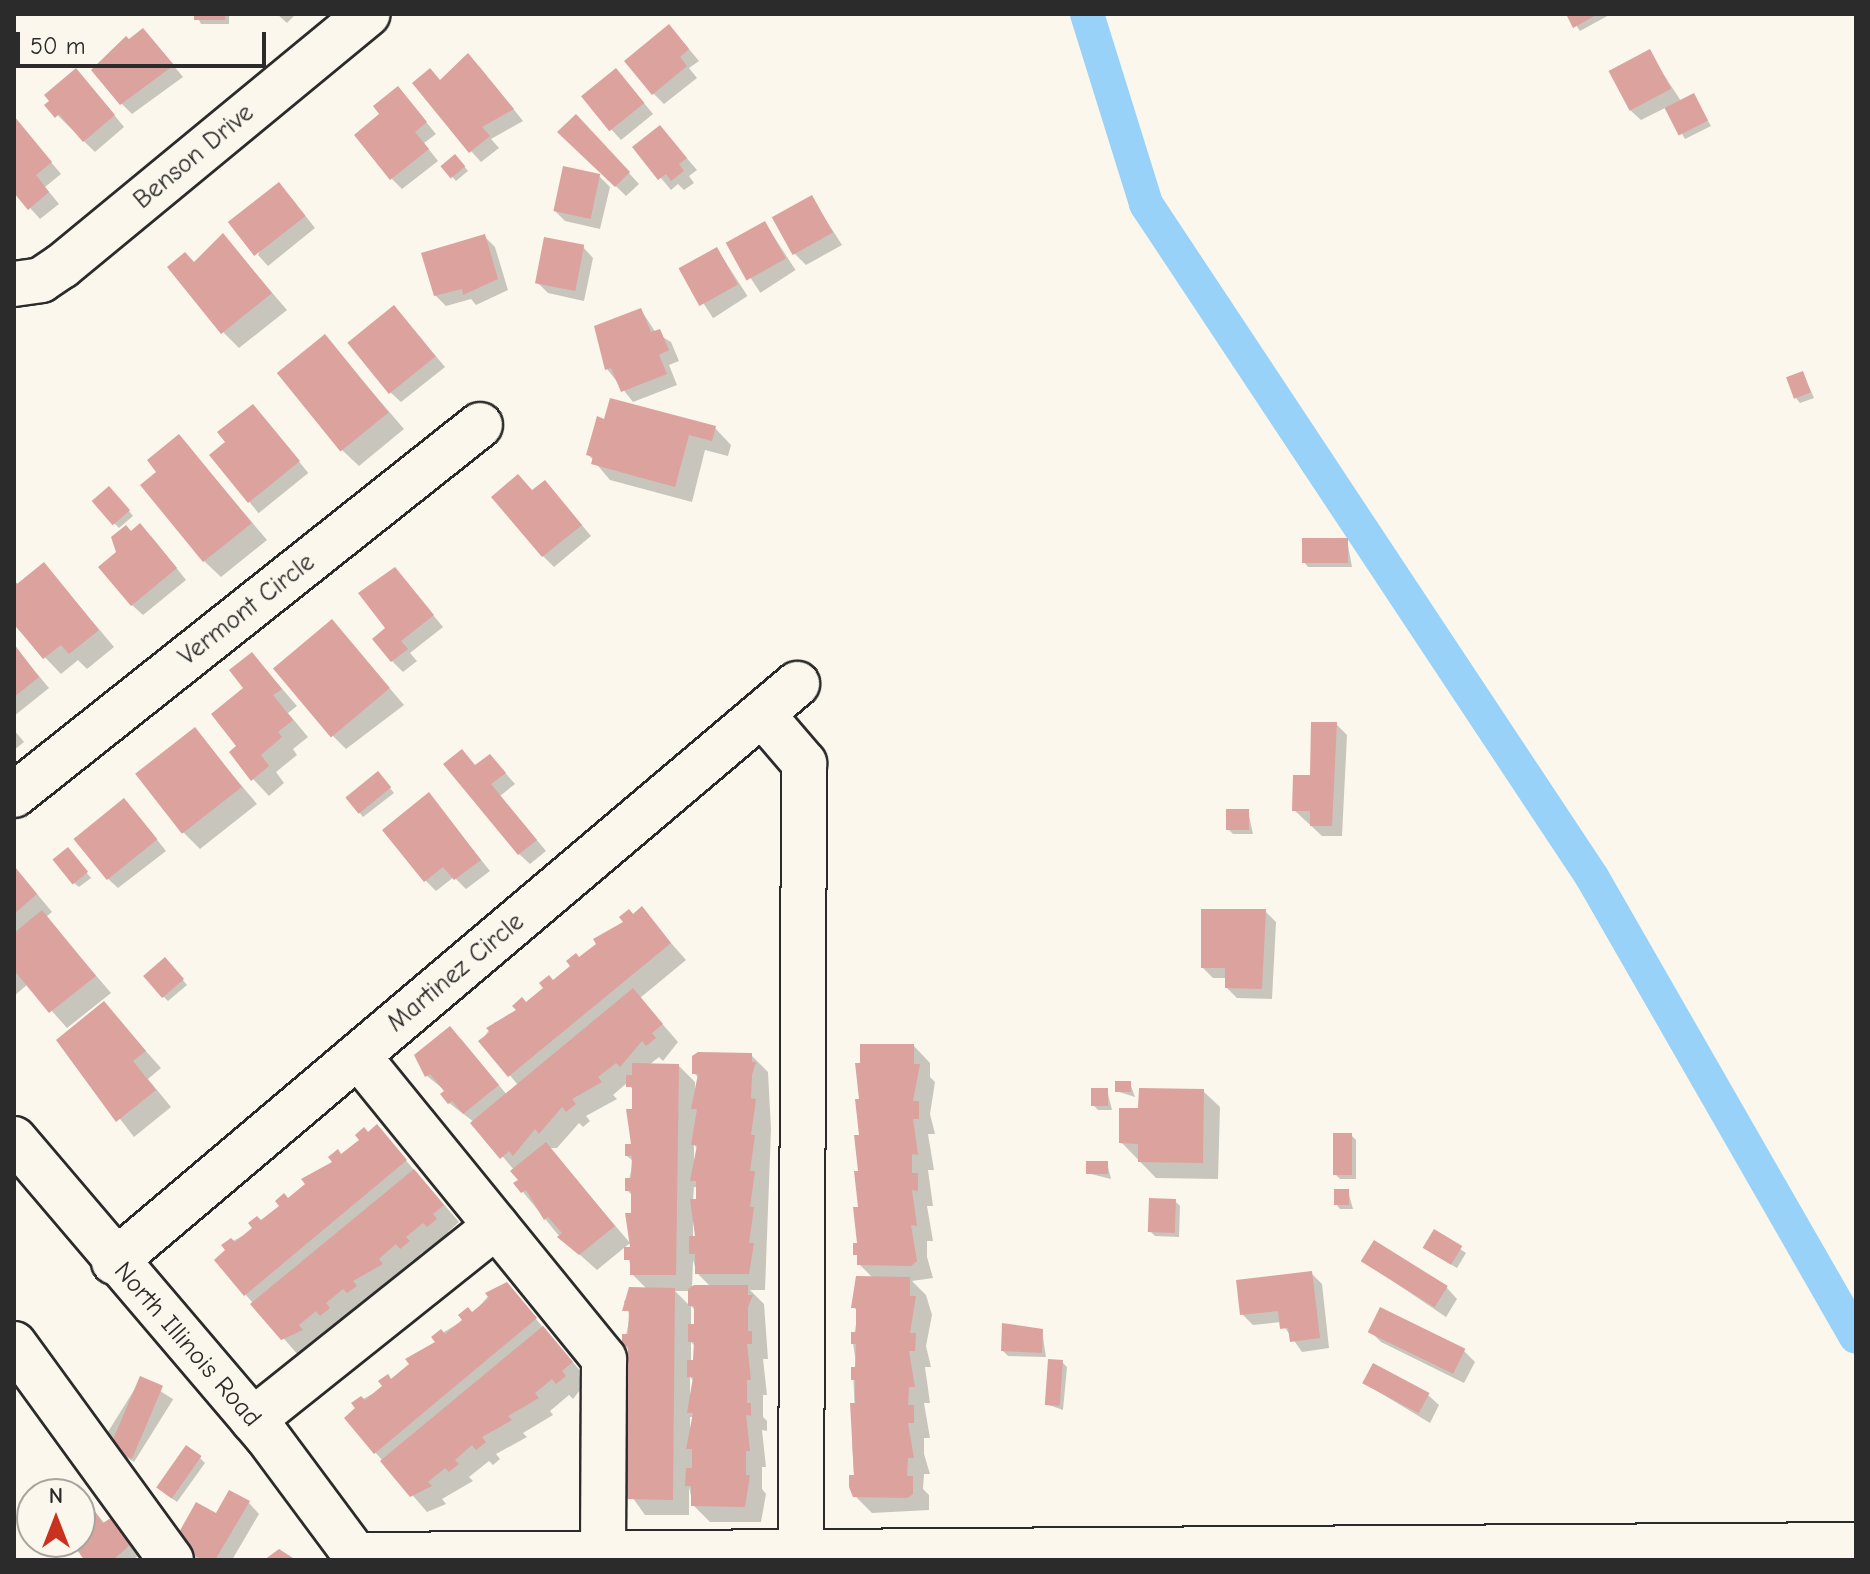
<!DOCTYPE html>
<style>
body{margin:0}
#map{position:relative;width:1870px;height:1574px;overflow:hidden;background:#fbf7ec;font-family:"Comic Neue",sans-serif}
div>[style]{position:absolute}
.shadow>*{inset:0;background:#0003;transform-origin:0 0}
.canal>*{height:34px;margin:-17px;padding:0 17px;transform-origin:17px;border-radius:17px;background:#98d2f8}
.building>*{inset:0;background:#dca29e;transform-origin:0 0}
.roads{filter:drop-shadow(2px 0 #2b2b2b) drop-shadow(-2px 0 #2b2b2b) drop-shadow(0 2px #2b2b2b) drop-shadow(0 -2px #2b2b2b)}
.minor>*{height:44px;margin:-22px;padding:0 22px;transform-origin:22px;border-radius:22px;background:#fbf7ec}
span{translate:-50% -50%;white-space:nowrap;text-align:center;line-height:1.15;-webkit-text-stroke:8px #fbf7ec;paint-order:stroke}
.street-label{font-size:26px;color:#2b2b2b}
.frame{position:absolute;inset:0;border:16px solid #2b2b2b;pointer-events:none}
.north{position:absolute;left:16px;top:1478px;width:80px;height:80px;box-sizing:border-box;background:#fbf7ec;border:2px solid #a8a59f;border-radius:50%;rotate:0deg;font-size:22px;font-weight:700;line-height:32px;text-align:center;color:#2b2b2b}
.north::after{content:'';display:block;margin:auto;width:28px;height:36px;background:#c8321e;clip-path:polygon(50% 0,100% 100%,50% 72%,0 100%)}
.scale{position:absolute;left:16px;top:32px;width:250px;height:36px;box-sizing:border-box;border:4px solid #2b2b2b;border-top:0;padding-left:10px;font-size:24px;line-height:28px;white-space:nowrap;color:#2b2b2b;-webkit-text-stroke:6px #fbf7ec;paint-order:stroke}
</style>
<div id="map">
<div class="shadow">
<div style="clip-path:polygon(196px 14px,229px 14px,229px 24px,201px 24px)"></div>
<div style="clip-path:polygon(277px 14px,296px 14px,287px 23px)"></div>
<div style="clip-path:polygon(1568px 14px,1611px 14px,1580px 31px)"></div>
<div style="clip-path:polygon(679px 37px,699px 61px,689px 68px,697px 78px,664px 104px,653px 93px)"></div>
<div style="clip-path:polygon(153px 41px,183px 77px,132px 114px,121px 103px,129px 42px)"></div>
<div style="clip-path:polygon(1649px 52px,1681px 101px,1693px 95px,1711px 126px,1685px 139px,1667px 107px,1641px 120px,1630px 110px)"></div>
<div style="clip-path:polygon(479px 66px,523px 121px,491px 139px,499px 148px,481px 162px,471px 151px,441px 82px)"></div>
<div style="clip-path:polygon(626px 81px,653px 114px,621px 140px,611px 129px)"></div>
<div style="clip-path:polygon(87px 82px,124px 127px,95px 152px,47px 105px)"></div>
<div style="clip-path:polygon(408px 100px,436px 134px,424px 143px,438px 161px,402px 189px,392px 179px)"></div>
<div style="clip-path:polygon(14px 118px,61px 174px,45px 187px,59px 204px,40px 219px,14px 190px)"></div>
<div style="clip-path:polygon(587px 127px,639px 184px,626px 196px,560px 132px)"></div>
<div style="clip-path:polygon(660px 127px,697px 170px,689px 176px,694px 183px,684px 190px,678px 184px,671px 190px,635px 147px)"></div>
<div style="clip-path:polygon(460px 161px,468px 171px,456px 181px,443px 166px)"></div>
<div style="clip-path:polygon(599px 176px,610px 187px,600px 229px,565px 221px,554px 210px)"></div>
<div style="clip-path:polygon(289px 195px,315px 228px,268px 266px,258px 255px)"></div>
<div style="clip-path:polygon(812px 198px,842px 245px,806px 265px,795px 254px)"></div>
<div style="left:765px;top:223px;width:56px;height:42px;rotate:57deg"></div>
<div style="clip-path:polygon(223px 236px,287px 310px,239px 348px,223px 332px,194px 264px)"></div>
<div style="clip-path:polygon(484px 236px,495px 247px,508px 290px,476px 305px,471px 299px,446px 306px,435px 295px)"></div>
<div style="clip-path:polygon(583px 247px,593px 258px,584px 301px,548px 293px,537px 282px)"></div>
<div style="left:717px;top:249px;width:56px;height:41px;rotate:57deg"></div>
<div style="clip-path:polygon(641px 310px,656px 333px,671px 342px,679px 361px,669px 365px,677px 385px,633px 402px,607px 369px)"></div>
<div style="clip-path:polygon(405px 319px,445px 367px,401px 402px,390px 392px)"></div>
<div style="clip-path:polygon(325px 337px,404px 429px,359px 466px,342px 450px)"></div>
<div style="clip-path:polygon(1803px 373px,1814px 398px,1800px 403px,1796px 398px)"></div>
<div style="left:263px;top:417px;width:72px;height:64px;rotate:51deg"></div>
<div style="clip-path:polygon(715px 428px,731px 445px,728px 456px,705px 450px,692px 502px,610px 480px,588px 454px)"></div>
<div style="clip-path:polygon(179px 436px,267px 540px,221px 577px,204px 561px,159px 472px)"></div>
<div style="clip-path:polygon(532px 492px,555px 493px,591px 536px,554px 567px,543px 556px)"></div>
<div style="clip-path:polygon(114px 493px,133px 516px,119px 528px,114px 523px)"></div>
<div style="clip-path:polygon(131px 533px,151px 536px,186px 580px,143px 615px,132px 605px,119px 552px)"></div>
<div style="clip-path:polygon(1347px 540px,1352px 567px,1308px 567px,1304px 562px)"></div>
<div style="clip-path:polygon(44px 564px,114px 647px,87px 669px,78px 660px,61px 674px,14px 625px,14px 581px,19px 585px)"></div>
<div style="clip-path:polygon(405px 581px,443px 627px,410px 653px,417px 661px,403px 672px,392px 661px)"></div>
<div style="clip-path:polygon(332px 621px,404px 705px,346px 749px,329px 732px)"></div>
<div style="clip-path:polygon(14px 646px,49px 688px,14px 716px)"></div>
<div style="clip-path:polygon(252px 654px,297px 706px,288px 713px,308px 737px,293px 749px,297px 755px,276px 772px,284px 783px,269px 796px,253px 779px,239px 747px)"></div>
<div style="clip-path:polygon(1336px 724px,1347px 735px,1342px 836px,1322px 836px,1294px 810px)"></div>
<div style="clip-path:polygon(14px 730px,24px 742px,14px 750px)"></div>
<div style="clip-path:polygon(195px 730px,257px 804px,200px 849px,183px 832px)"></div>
<div style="clip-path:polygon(476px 767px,500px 767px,515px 784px,500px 796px,546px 851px,530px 864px,519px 854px)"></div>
<div style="clip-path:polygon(382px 779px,394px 793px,363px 817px,347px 797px)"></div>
<div style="clip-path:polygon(429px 795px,490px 871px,466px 889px,454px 877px,436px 891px,425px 880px)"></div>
<div style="clip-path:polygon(134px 811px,166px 851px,118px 888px,107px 878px)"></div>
<div style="clip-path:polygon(1248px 811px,1253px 834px,1233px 834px,1228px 829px)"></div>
<div style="clip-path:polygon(72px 855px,91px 878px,79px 887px,74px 883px)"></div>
<div style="clip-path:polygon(14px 866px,52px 912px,46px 917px,111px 993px,67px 1028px,28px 984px,14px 996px)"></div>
<div style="clip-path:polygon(evenodd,641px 909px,686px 960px,640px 998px,678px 1042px,663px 1061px,659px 1057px,649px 1065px,679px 1066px,695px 1082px,695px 1094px,700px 1079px,694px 1073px,751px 1055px,768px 1072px,771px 1129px,765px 1290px,750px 1290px,764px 1304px,768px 1359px,763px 1359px,767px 1395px,763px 1395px,763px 1417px,767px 1421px,767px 1431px,762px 1430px,766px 1467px,762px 1467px,762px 1489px,766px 1494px,761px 1522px,710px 1522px,693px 1505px,689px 1487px,689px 1515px,645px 1515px,622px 1483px,629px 1473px,629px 1439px,630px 1351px,624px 1345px,630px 1316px,624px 1301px,648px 1290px,632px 1274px,627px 1249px,632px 1249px,633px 1196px,627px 1190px,633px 1161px,627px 1156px,633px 1146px,634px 1092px,628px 1082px,613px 1095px,617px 1099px,586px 1116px,590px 1121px,583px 1127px,579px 1123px,557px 1148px,549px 1148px,630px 1243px,597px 1270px,560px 1237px,523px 1192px,514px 1170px,474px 1122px,449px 1103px,447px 1092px,427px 1076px,417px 1056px,461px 1039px,507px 1095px,518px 1085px,481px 1041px,495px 1022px,499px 1026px,641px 909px,694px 1145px,699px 1150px,694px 1166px,694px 1145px,641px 909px,694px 1187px,696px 1187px,698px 1202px,693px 1201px,694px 1187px,641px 909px,693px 1218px,697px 1238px,693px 1238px,693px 1218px,641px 909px,693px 1260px,697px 1273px,711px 1287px,692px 1289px,693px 1260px,641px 909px,675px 1291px,690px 1291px,690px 1306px,675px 1291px,641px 909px,691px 1306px,696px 1311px,696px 1326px,691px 1326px,691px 1306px,641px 909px,691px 1342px,696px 1347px,695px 1362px,691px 1362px,691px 1342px,641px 909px,690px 1377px,695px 1382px,690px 1398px,690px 1377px,641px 909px,690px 1417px,692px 1417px,695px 1434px,690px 1434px,690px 1417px)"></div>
<div style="clip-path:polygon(1265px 911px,1276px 922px,1272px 999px,1237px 998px,1227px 988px,1227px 978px,1213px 978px,1203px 968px)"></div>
<div style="clip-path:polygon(170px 964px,187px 985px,168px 1001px,163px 996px)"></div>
<div style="clip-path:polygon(104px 1004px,161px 1068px,148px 1079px,171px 1107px,134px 1137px,59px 1040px)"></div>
<div style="clip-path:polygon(914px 1046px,930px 1063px,930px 1077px,935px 1082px,930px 1114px,935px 1134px,928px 1134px,934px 1170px,928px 1170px,933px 1206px,927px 1206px,933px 1241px,927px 1241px,927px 1257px,933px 1278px,912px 1281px,926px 1295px,932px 1315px,926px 1346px,931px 1367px,925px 1367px,930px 1403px,924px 1403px,930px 1438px,924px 1438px,924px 1454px,930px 1474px,924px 1474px,923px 1489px,929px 1495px,929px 1510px,872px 1513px,855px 1496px,852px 1441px,856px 1441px,853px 1369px,857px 1369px,853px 1343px,858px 1312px,854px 1307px,873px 1278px,859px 1264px,861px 1137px)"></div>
<div style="clip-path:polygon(1130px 1083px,1135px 1097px,1116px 1091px)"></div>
<div style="clip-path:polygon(1107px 1090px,1112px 1110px,1098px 1110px,1093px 1105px)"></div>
<div style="clip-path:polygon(1203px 1091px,1220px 1107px,1218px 1179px,1156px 1178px,1121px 1142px,1140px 1110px)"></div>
<div style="clip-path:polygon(377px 1127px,459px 1222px,448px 1232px,451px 1236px,420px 1254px,425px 1259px,418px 1264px,413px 1260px,394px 1276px,397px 1281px,367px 1298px,371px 1303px,340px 1320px,345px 1325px,338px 1331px,334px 1326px,314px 1342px,317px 1347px,299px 1356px,245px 1294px,224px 1246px,255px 1229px)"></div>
<div style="clip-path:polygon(1351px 1135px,1356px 1140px,1356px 1179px,1340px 1179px,1335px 1174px)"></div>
<div style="clip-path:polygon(1107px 1163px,1111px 1179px,1087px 1173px)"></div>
<div style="clip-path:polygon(1348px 1191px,1353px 1209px,1340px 1209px,1336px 1204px)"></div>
<div style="clip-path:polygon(1175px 1201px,1180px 1206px,1179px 1237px,1155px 1236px,1150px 1231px)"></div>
<div style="clip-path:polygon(1435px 1232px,1466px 1253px,1457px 1268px,1430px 1252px)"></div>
<div style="clip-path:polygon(1363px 1261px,1447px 1288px,1457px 1299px,1446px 1317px)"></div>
<div style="clip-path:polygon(1311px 1273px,1322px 1284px,1329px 1348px,1302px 1352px,1281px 1322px,1253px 1325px,1242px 1314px)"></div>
<div style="clip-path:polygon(507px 1285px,588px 1380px,573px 1399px,569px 1395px,550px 1411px,553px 1415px,523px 1433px,527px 1437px,496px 1454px,500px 1459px,493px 1465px,489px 1461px,469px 1477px,473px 1481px,442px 1499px,446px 1504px,427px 1512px,375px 1452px,354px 1404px,385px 1387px,438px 1343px,434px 1338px,472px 1315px,495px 1288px,498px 1292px)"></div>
<div style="clip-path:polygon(1381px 1309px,1464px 1351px,1475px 1362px,1464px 1383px,1381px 1342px,1370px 1331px)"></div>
<div style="clip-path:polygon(1004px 1325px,1042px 1331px,1046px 1357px,1008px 1356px,1003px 1351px)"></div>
<div style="clip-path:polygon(1062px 1362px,1067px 1367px,1063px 1410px,1046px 1404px)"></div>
<div style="left:141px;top:1379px;width:38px;height:74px;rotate:32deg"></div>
<div style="clip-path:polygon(1364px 1383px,1428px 1395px,1439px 1405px,1430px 1423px)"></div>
<div style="clip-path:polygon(200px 1458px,205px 1463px,177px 1502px,163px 1492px)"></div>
<div style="clip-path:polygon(83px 1497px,105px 1524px,148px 1550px,132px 1560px,86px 1560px,74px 1542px,80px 1542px)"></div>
<div style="clip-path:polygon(249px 1503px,259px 1514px,232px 1560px,198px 1560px,186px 1553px,217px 1516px)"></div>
</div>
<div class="canal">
<div style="left:1087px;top:14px;width:199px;rotate:72.7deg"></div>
<div style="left:1146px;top:204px;width:807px;rotate:56.47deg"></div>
<div style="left:1592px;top:877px;width:530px;rotate:60.15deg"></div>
</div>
<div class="building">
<div style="left:194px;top:14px;width:31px;height:6px"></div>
<div style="clip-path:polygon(1566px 14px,1598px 14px,1573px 28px)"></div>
<div style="clip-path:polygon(669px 24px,689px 49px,680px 57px,687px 66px,652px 95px,624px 61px)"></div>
<div style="clip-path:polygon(143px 28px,174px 65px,120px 105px,91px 70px,126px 36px,129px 39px)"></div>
<div style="left:1650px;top:49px;width:45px;height:47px;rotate:62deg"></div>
<div style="clip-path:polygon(468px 53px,514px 109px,482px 127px,490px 136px,469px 153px,412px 83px,430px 68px,440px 80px)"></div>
<div style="clip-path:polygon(76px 68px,115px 115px,83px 142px,59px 114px,55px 118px,44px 105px,49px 101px,44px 95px)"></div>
<div style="left:616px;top:68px;width:45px;height:45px;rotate:51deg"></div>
<div style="clip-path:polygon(398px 86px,427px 122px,415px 132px,429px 149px,390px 180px,354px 135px,379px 114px,373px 106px)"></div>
<div style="left:1694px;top:93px;width:31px;height:33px;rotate:63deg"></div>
<div style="clip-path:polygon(576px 114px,630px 172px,615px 187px,557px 132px)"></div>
<div style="clip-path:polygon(14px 116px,52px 162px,36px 175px,49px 192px,28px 210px,14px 193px)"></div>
<div style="clip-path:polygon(660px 125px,687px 158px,679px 164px,684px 171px,671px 181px,666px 174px,658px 180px,632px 147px)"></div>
<div style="left:455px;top:154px;width:16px;height:19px;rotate:50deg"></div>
<div style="left:563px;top:166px;width:38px;height:46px;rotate:12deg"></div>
<div style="left:279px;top:182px;width:43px;height:65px;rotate:52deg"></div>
<div style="left:812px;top:195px;width:43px;height:46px;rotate:61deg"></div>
<div style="left:765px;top:221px;width:43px;height:45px;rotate:61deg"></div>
<div style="clip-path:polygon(223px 233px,272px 293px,221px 334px,167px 267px,185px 252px,194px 262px)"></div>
<div style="clip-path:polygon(485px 234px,498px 279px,463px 295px,462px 289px,434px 296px,421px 253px)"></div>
<div style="left:544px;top:237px;width:41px;height:47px;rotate:11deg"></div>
<div style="left:717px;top:247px;width:43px;height:44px;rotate:61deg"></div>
<div style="left:394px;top:305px;width:66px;height:60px;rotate:51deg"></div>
<div style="clip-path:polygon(641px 308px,651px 332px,660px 329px,669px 350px,659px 355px,667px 374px,621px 392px,611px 368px,605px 370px,594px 326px)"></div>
<div style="left:325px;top:334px;width:101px;height:62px;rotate:51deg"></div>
<div style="left:1803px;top:371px;width:23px;height:18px;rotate:70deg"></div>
<div style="clip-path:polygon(610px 398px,716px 426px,712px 441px,689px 435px,675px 487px,591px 464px,593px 457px,586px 455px,597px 416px,604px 419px)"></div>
<div style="clip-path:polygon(253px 404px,300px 461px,248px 503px,209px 455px,225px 442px,217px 432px)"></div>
<div style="clip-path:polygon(179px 434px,252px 523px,203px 562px,140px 485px,156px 472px,147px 460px)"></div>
<div style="clip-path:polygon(518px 474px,532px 490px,545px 480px,582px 525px,542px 557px,491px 497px)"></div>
<div style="left:109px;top:486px;width:32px;height:23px;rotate:49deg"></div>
<div style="clip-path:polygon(140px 523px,177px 568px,131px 606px,98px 567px,116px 552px,111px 537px,126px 525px,131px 531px)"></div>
<div style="left:1302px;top:538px;width:46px;height:25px"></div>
<div style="clip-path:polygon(44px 562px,99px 630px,69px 654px,61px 645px,43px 659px,14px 624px,14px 580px,17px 584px)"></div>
<div style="clip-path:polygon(395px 567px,434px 615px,401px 641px,408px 649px,391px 662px,372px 639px,385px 628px,358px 593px)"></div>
<div style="left:332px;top:619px;width:90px;height:77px;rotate:50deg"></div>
<div style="clip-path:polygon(14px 644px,39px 677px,14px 697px)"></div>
<div style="clip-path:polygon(252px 652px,282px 689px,273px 695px,293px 720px,278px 732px,282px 737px,261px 755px,269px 766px,251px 781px,229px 752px,236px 746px,211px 714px,243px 688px,229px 670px)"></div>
<div style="clip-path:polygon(1311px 722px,1337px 722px,1332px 826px,1310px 826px,1310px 811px,1292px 811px,1293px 775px,1310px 775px)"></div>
<div style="left:195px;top:727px;width:76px;height:76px;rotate:52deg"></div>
<div style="clip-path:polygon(462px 749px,475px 765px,490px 754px,506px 773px,491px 784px,537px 840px,518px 855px,443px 764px)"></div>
<div style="left:378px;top:771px;width:21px;height:42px;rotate:51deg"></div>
<div style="clip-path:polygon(429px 792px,481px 860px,454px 880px,443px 867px,424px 882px,382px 830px)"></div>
<div style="left:124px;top:798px;width:53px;height:65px;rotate:51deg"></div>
<div style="left:1226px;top:809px;width:23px;height:21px"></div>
<div style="left:68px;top:847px;width:32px;height:20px;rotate:51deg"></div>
<div style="clip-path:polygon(14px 866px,37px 894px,14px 914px)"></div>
<div style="clip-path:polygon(642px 906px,671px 943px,508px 1077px,478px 1041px,490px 1032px,486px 1028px,516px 1010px,512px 1006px,522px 997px,526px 1002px,543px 988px,539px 983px,549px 975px,553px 980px,570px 966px,566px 961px,576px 953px,579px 957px,596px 944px,593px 939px,623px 922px,619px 917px,629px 909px,633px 914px)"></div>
<div style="clip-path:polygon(1201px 909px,1266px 909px,1262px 989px,1225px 988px,1225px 968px,1201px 968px)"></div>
<div style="clip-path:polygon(42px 910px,96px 976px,49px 1013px,14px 970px,14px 933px)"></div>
<div style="left:165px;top:957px;width:29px;height:29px;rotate:49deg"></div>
<div style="clip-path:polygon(633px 988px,663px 1024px,652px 1033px,656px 1038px,646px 1046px,642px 1041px,620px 1067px,616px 1063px,598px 1077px,602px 1082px,572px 1099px,576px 1104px,566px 1112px,562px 1107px,539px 1134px,535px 1129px,513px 1156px,509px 1151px,500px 1159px,470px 1123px)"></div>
<div style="clip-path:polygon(104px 1001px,146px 1051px,133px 1061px,156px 1090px,116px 1122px,56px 1040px)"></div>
<div style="clip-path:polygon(450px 1026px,499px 1085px,463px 1114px,452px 1101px,448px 1104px,440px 1094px,444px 1091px,430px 1074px,425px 1077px,414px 1055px)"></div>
<div style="clip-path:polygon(860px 1044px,914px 1044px,914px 1064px,920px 1064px,913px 1101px,919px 1101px,919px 1119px,913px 1119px,918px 1155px,912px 1154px,912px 1173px,918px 1173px,918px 1191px,912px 1190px,917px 1226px,911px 1225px,917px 1261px,911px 1266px,857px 1265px,857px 1255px,853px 1255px,853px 1243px,857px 1243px,853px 1207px,858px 1207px,854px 1171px,858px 1171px,854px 1135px,859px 1135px,855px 1099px,859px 1099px,855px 1063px,860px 1063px)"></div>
<div style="clip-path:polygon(698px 1052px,752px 1053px,752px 1062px,756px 1062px,752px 1075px,751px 1098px,756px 1099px,751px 1135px,755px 1135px,750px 1171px,755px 1171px,750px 1207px,754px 1207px,749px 1243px,754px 1243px,749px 1274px,695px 1274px,695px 1254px,689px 1254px,689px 1236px,695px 1236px,690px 1199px,696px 1199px,696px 1181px,690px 1181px,697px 1145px,691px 1145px,697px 1109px,691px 1109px,698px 1074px,692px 1074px,692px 1056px)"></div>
<div style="clip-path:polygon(632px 1063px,679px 1064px,676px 1275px,630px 1275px,630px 1260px,624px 1260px,624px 1247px,630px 1247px,625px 1213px,631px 1213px,631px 1191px,625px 1191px,625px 1178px,631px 1178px,632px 1156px,625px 1156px,625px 1144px,631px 1144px,626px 1109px,632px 1109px,632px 1087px,626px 1087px,626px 1075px,632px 1075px)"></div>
<div style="left:1115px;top:1081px;width:16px;height:11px"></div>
<div style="left:1091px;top:1088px;width:17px;height:18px"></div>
<div style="clip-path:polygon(1139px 1088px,1204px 1089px,1203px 1163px,1138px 1162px,1138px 1144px,1119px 1143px,1119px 1108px,1138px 1108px)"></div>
<div style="clip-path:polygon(377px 1124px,407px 1160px,244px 1296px,214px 1260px,225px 1250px,221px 1245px,231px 1238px,235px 1242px,252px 1228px,248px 1223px,257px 1216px,261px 1220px,279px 1206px,275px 1201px,284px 1193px,288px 1198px,305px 1184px,301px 1179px,332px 1162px,328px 1157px,338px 1149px,341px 1154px,359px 1140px,355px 1135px,364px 1127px,368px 1132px)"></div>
<div style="left:1333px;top:1133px;width:19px;height:42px"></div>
<div style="clip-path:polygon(546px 1142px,615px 1226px,579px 1255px,557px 1237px,562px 1233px,548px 1217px,544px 1220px,526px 1190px,521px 1193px,513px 1183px,518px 1180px,510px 1171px)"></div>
<div style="left:1086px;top:1161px;width:22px;height:13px"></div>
<div style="clip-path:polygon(414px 1169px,444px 1205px,433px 1214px,437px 1219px,427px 1227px,423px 1223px,406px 1237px,410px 1241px,400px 1249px,396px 1244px,379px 1259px,383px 1264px,353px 1281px,357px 1286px,347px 1293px,343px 1289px,326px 1303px,330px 1308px,320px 1316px,316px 1311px,299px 1325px,303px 1330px,281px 1340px,250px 1304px)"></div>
<div style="left:1349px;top:1189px;width:16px;height:15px;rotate:90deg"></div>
<div style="left:1149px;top:1198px;width:27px;height:34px;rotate:2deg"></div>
<div style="left:1434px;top:1229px;width:33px;height:22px;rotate:31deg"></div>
<div style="left:1374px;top:1240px;width:87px;height:25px;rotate:32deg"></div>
<div style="clip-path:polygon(1312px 1271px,1320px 1338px,1290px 1342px,1288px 1328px,1280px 1329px,1278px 1311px,1240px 1315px,1236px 1280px)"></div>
<div style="clip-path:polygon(856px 1276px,910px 1277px,910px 1296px,916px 1296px,910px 1333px,916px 1333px,915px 1351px,909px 1351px,915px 1387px,909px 1387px,908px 1405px,914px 1405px,914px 1423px,908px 1423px,914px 1458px,908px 1458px,907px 1476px,913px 1476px,913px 1494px,907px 1498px,853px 1497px,849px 1487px,849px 1475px,854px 1475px,850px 1403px,855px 1403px,855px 1380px,851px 1380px,851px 1367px,855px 1367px,856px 1344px,851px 1344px,851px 1332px,856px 1332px,856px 1308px,851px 1308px)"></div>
<div style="clip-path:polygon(507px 1282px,537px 1318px,374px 1454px,344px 1418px,355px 1408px,351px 1403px,361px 1396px,365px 1400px,382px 1386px,378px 1381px,388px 1374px,391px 1379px,409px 1364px,405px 1359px,435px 1342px,431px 1337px,441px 1329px,445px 1334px,462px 1320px,458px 1315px,468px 1307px,472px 1312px,489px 1298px,485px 1293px)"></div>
<div style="clip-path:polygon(694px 1285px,748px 1285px,748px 1295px,753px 1295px,748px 1307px,748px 1331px,752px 1331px,752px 1344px,747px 1344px,751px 1380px,747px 1380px,747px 1403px,751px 1403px,751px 1416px,746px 1415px,750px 1451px,746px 1451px,746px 1475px,750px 1475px,745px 1507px,691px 1506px,691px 1486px,685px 1486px,686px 1468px,692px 1468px,692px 1449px,686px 1449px,693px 1413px,687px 1413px,693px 1377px,687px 1377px,687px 1360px,693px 1360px,694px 1342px,688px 1342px,688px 1324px,694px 1324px,694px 1306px,688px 1306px,688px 1289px)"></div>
<div style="clip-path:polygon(629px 1287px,675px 1288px,673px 1500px,626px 1499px,627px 1484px,620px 1484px,621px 1471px,627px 1471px,621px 1437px,627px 1437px,621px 1402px,627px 1403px,622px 1368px,628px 1368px,628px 1346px,622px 1346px,622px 1334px,628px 1334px,629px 1311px,622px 1311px)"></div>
<div style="left:1380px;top:1307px;width:95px;height:28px;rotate:26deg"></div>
<div style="clip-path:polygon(1002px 1323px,1043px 1329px,1042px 1353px,1001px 1351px)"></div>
<div style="clip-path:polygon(543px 1326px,573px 1362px,562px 1371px,566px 1376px,556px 1384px,552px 1379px,535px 1393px,539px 1398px,508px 1416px,512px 1420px,482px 1437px,486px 1442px,476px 1450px,472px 1445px,455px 1460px,459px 1464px,449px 1472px,445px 1468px,428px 1482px,432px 1486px,410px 1497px,380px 1461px)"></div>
<div style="left:1048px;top:1359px;width:15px;height:46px;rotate:4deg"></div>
<div style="left:1373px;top:1363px;width:64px;height:23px;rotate:28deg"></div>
<div style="left:140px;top:1376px;width:25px;height:79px;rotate:23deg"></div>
<div style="left:186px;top:1445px;width:19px;height:52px;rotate:35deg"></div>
<div style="clip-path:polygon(229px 1490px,250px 1501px,215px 1560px,203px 1560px,173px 1543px,196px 1502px,216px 1513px)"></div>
<div style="clip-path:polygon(83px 1494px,103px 1523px,120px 1512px,138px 1538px,113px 1560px,84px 1560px,72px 1542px,80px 1542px)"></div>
<div style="clip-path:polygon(279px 1549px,296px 1560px,264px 1560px)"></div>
</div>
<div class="roads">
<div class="minor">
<div style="left:14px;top:284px;width:27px;rotate:-8deg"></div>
<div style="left:41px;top:280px;width:25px;rotate:-34deg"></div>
<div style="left:62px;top:266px;width:396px;rotate:-39.5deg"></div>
<div style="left:762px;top:714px;width:65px;rotate:49.4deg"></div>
<div style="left:804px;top:763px;width:789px;rotate:90.22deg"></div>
<div style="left:14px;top:795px;width:595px;rotate:-38.45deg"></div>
<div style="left:358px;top:1056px;width:390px;rotate:50.9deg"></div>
<div style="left:604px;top:1359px;width:194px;rotate:90.3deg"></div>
<div style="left:14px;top:1139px;width:390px;rotate:49.6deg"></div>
<div style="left:267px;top:1436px;width:154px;rotate:53.4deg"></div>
<div style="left:114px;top:1262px;width:895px;rotate:-40.24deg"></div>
<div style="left:14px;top:1344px;width:267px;rotate:54deg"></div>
<div style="left:253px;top:1420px;width:311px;rotate:-38.6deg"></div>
<div style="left:357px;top:1555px;width:1499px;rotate:-0.38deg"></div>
</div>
</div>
<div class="street-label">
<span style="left:194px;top:157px;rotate:-40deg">Benson Drive</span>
<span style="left:247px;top:610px;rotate:-38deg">Vermont Circle</span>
<span style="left:456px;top:973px;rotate:-40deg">Martinez Circle</span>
<span style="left:187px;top:1345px;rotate:49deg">North Illinois Road</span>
</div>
<div class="frame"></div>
<div class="north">N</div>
<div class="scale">50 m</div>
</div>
